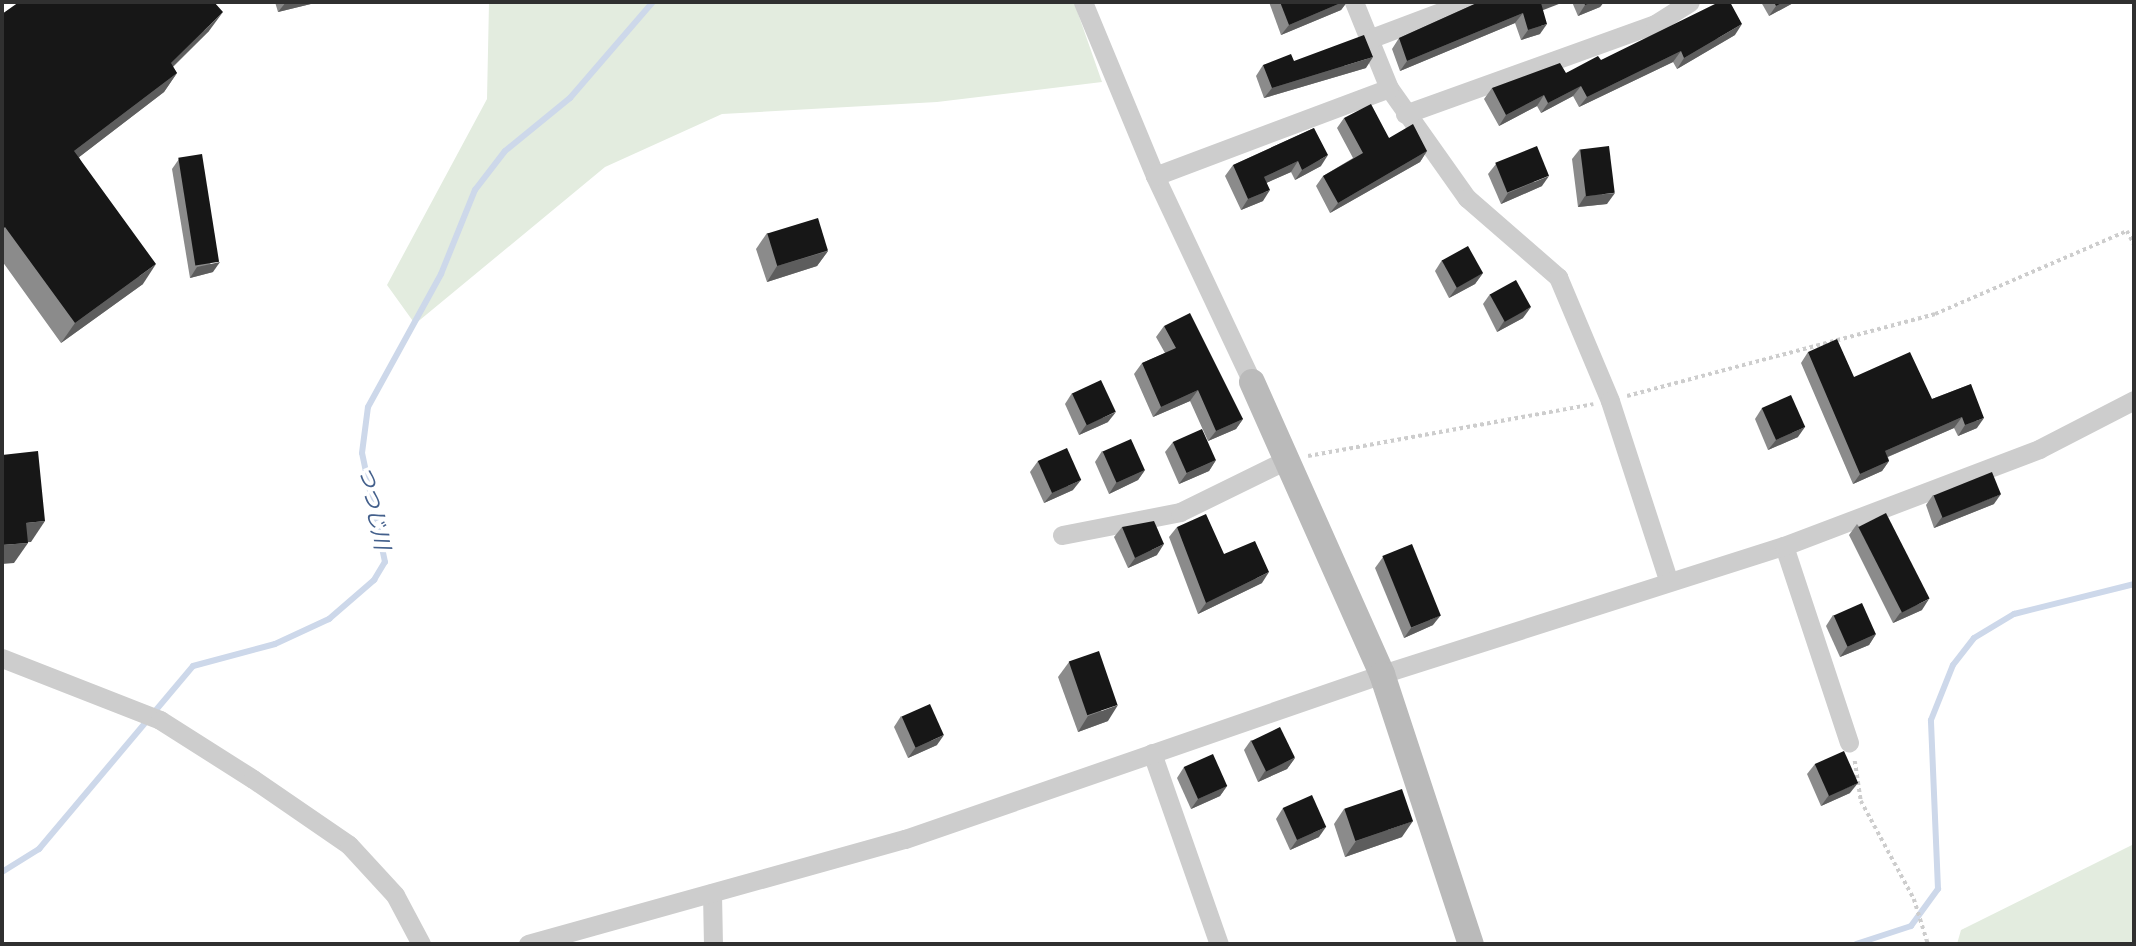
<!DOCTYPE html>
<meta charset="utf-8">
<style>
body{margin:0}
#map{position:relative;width:2136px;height:946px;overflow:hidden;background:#fff;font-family:Rubik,"Noto Sans JP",sans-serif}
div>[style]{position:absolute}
.green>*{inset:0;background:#e3ecdf}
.stream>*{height:6px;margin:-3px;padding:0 3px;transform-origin:3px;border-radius:3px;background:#cdd8ea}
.path>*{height:3.5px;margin-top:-1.75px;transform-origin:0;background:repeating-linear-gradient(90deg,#cdcdcd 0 3.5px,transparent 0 7px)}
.street>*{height:19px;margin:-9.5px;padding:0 9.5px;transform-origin:9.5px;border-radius:9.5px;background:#cdcdcd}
.secondary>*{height:26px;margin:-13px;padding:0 13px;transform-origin:13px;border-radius:13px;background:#bababa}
.wall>*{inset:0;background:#8b8b8b}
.shaded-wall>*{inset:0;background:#5d5d5d}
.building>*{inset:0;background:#171717;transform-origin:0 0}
span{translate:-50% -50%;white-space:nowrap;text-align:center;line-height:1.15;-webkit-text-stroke:7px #fff;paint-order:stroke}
.water-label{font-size:21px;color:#44608c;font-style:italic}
.frame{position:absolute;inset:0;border:4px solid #303030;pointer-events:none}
</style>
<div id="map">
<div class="green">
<div style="clip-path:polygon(489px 2px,1074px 2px,1102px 82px,937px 102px,722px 114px,605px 167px,415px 324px,387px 285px,487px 99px)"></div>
<div style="clip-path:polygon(2134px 844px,2134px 944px,1957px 944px,1961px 930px)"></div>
</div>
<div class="stream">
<div style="left:2px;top:872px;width:44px;rotate:-31.9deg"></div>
<div style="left:39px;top:849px;width:239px;rotate:-49.9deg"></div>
<div style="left:193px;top:666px;width:85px;rotate:-15deg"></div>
<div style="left:275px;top:644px;width:60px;rotate:-24.8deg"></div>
<div style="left:329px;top:619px;width:60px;rotate:-40.9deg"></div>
<div style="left:374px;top:580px;width:21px;rotate:-59deg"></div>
<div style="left:385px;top:562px;width:111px;rotate:-101.9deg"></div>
<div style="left:362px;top:453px;width:46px;rotate:-82.6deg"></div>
<div style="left:368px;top:407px;width:152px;rotate:-61.2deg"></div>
<div style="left:441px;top:274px;width:91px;rotate:-68deg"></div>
<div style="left:475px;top:190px;width:49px;rotate:-52.4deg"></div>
<div style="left:505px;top:151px;width:84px;rotate:-39.2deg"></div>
<div style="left:570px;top:98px;width:127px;rotate:-49.2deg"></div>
<div style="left:1856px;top:944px;width:58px;rotate:-18.1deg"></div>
<div style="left:1911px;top:926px;width:46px;rotate:-53.9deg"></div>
<div style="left:1938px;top:889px;width:169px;rotate:-92.4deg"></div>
<div style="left:1931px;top:720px;width:59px;rotate:-68.2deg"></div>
<div style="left:1953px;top:665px;width:34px;rotate:-52deg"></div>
<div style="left:1974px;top:638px;width:47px;rotate:-31deg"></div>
<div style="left:2014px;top:614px;width:124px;rotate:-14deg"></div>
</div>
<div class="path">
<div style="left:1627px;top:396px;width:319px;rotate:-14.9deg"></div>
<div style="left:1935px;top:314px;width:209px;rotate:-23.4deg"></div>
<div style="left:2127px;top:231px;width:15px;rotate:62deg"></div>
<div style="left:1308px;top:456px;width:290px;rotate:-10.3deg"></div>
<div style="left:1855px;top:761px;width:40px;rotate:81.5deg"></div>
<div style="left:1861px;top:801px;width:111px;rotate:61.6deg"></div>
<div style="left:1914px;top:899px;width:47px;rotate:72.7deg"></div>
</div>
<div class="street">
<div style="left:1083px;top:2px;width:188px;rotate:67.5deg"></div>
<div style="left:1155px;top:176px;width:228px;rotate:64.8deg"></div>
<div style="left:1354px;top:2px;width:93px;rotate:67.9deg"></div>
<div style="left:1389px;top:88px;width:135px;rotate:54.7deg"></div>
<div style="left:1467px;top:198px;width:121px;rotate:41deg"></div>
<div style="left:1558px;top:277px;width:134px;rotate:67.2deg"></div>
<div style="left:1610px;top:401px;width:188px;rotate:72deg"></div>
<div style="left:1369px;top:39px;width:105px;rotate:-20.7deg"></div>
<div style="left:1405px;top:114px;width:266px;rotate:-19.8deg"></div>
<div style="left:1655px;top:24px;width:41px;rotate:-32.2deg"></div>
<div style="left:1155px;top:176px;width:250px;rotate:-20.6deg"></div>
<div style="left:1062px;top:535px;width:120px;rotate:-11deg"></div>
<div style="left:1180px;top:512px;width:120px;rotate:-26.1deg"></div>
<div style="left:1784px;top:546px;width:207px;rotate:71.7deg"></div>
<div style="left:2px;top:658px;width:170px;rotate:21.4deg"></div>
<div style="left:160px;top:720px;width:110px;rotate:32.4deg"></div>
<div style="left:253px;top:779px;width:116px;rotate:34.5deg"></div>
<div style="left:349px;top:845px;width:68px;rotate:47.4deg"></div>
<div style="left:395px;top:895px;width:55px;rotate:62deg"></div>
<div style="left:1152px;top:753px;width:202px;rotate:70.7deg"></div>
<div style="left:712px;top:893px;width:51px;rotate:88.9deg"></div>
<div style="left:528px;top:944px;width:391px;rotate:-15.6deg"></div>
<div style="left:905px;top:839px;width:505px;rotate:-19.08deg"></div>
<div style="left:1382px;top:674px;width:422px;rotate:-17.7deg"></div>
<div style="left:1784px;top:546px;width:273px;rotate:-20.8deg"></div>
<div style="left:2039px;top:449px;width:107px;rotate:-27.3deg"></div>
</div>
<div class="secondary">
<div style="left:1252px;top:382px;width:320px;rotate:66deg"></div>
<div style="left:1382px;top:674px;width:284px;rotate:71.8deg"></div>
</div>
<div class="wall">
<div style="clip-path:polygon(275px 2px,319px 2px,278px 12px)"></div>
<div style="clip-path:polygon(1269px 2px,1347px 2px,1341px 10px,1281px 35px)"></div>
<div style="clip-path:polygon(1479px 2px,1543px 10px,1540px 34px,1521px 40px,1515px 23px,1400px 71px,1392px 49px,1399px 38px)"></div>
<div style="clip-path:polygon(1572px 2px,1604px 2px,1600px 7px,1578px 16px)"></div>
<div style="clip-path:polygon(1761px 2px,1795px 2px,1769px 16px)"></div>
<div style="clip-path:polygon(2px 14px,209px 31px,173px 67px,177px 73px,164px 92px,79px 157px,143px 284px,61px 343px,2px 261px)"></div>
<div style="clip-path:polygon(1735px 35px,1677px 69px,1673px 62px,1579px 107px,1573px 96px,1541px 113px,1537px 106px,1499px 126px,1484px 99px,1492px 88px,1566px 73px,1601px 60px)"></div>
<div style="clip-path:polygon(1294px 61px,1366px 68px,1264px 98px,1256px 76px,1263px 65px)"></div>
<div style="clip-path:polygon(1344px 118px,1389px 138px,1427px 151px,1420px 162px,1330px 213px,1316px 186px,1323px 176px,1353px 158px,1337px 128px)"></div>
<div style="clip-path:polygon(1314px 128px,1321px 166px,1295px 180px,1291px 172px,1266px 183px,1263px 201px,1241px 210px,1225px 176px,1233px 165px)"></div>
<div style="clip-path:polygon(1580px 149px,1607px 204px,1578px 207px,1572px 159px)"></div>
<div style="clip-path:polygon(179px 159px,213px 272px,190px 278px,172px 169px)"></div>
<div style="clip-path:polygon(1496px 164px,1542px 186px,1501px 204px,1488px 174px)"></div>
<div style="clip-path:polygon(767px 233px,828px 251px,817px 266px,767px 282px,756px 249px)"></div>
<div style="clip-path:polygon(1442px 260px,1483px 273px,1475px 284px,1449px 298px,1435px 271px)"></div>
<div style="clip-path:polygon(1490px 294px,1523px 318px,1497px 332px,1483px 304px)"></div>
<div style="clip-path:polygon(1164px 326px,1243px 419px,1236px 429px,1208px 441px,1190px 401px,1153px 417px,1134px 374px,1142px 363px,1165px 353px,1156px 337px)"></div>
<div style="clip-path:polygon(1808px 352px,1854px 377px,1932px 399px,1971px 384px,1977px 428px,1958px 436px,1954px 428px,1888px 457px,1889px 461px,1882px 471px,1853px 484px,1801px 363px)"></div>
<div style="clip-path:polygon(1072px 393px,1108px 422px,1079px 435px,1065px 404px)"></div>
<div style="clip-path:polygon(1762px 408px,1798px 437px,1768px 450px,1755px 419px)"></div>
<div style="clip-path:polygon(1173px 442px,1216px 460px,1209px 471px,1179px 484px,1165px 452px)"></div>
<div style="clip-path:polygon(1102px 451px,1145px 470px,1138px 480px,1109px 494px,1095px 462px)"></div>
<div style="clip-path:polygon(1038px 461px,1073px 490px,1044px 503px,1030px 472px)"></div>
<div style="clip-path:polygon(1933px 495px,1994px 504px,1934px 528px,1926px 505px)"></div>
<div style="clip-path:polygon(1857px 524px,1922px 610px,1893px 623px,1849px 535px)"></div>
<div style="clip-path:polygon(1122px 527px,1157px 555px,1128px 568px,1114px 537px)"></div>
<div style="clip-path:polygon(1177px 527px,1224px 554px,1262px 583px,1198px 614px,1169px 537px)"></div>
<div style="clip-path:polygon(1383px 557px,1433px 625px,1404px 638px,1375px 568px)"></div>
<div style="clip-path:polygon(1833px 615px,1876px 634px,1869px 645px,1840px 657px,1826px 626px)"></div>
<div style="clip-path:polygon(1069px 662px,1108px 721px,1078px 732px,1058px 677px)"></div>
<div style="clip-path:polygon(901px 716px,937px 745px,908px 758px,894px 727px)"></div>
<div style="clip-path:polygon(1251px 740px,1295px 758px,1287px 769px,1258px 782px,1244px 750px)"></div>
<div style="clip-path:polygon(1815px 764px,1850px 793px,1821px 806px,1807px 774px)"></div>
<div style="clip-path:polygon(1184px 767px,1227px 786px,1220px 796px,1191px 809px,1177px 778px)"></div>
<div style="clip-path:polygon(1283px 808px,1319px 837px,1290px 850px,1276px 819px)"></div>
<div style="clip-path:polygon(1344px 809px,1402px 837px,1345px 857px,1334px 824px)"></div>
</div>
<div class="shaded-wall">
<div style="clip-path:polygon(286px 2px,319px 2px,278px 12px)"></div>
<div style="clip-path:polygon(1343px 2px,1347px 2px,1341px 10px,1281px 35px,1289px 25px)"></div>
<div style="clip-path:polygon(1544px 2px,1564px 2px,1533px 14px,1541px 3px)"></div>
<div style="clip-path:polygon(1594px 2px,1604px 2px,1600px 7px,1578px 16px,1585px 5px)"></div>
<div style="clip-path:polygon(1784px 2px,1795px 2px,1769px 16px,1776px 6px)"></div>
<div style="clip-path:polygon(223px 12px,209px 31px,157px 82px,171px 63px)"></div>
<div style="clip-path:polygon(1523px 13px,1515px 23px,1400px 71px,1407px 61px)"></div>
<div style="clip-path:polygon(1547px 24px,1540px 34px,1521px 40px,1528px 30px)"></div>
<div style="clip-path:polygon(1742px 24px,1735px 35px,1677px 69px,1684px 58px)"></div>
<div style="clip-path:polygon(1681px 51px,1673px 62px,1579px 107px,1587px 97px)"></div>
<div style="clip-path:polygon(1373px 57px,1366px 68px,1264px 98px,1272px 88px)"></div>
<div style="clip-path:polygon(177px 73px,164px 92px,61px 171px,74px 151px)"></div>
<div style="clip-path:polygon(1581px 86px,1573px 96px,1541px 113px,1548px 103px)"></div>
<div style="clip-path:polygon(1544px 95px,1537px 106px,1499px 126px,1506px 115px)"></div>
<div style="clip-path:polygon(1427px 151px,1420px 162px,1330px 213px,1338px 203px)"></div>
<div style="clip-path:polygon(1328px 155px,1321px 166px,1295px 180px,1302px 170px)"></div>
<div style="clip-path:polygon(1298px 161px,1291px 172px,1257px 187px,1264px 177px)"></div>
<div style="clip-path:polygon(1549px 176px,1542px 186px,1501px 204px,1508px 193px)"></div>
<div style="clip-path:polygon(1270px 190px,1263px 201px,1241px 210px,1248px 199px)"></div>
<div style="clip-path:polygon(1615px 193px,1607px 204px,1578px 207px,1585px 196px)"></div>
<div style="clip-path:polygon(828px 251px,817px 266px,767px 282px,777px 266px)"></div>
<div style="clip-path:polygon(220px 262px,213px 272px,190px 278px,197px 267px)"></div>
<div style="clip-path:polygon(156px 264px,143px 284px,61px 343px,75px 323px)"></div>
<div style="clip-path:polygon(1483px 273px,1475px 284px,1449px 298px,1457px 287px)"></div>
<div style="clip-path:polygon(1531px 307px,1523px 318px,1497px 332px,1504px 321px)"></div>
<div style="clip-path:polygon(1198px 390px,1190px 401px,1153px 417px,1161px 407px)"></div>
<div style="clip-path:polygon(1116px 412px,1108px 422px,1079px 435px,1086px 425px)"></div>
<div style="clip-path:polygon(1962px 417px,1954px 428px,1878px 461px,1885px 451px)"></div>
<div style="clip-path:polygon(1984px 418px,1977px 428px,1958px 436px,1965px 425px)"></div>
<div style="clip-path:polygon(1243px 419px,1236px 429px,1208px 441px,1216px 431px)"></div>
<div style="clip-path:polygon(1805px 427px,1798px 437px,1768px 450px,1776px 440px)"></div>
<div style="clip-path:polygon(1216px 460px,1209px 471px,1179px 484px,1187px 473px)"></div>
<div style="clip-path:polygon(1889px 461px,1882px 471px,1853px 484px,1860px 474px)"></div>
<div style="clip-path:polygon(1145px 470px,1138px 480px,1109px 494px,1116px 483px)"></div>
<div style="clip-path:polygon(1081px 480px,1073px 490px,1044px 503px,1052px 493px)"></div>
<div style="clip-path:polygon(2001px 494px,1994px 504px,1934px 528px,1942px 517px)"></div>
<div style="clip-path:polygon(45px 521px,31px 542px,12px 543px,26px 523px)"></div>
<div style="clip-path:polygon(28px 543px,14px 563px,2px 564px,2px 545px)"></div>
<div style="clip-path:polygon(1164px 544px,1157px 555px,1128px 568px,1135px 558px)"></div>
<div style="clip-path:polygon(1269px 572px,1262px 583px,1198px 614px,1206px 603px)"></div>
<div style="clip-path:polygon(1929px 599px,1922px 610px,1893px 623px,1900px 613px)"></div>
<div style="clip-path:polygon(1441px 615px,1433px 625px,1404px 638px,1411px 628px)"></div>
<div style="clip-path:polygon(1876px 634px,1869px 645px,1840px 657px,1847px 647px)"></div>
<div style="clip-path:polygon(1118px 705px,1108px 721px,1078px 732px,1088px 716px)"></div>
<div style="clip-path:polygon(944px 735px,937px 745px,908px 758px,915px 748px)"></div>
<div style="clip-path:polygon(1295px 758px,1287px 769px,1258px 782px,1265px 771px)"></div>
<div style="clip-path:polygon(1858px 783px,1850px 793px,1821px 806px,1829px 795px)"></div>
<div style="clip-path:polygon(1227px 786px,1220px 796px,1191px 809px,1198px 799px)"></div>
<div style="clip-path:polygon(1413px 821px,1402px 837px,1345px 857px,1356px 841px)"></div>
<div style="clip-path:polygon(1326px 827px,1319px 837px,1290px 850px,1297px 840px)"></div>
</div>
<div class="building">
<div style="clip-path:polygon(19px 2px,214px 2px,223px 12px,171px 63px,177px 73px,74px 151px,156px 264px,75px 323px,5px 227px,2px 230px,2px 14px)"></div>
<div style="clip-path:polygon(1280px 2px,1343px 2px,1289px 25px)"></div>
<div style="clip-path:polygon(1479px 2px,1544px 2px,1541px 3px,1547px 24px,1528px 30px,1523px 13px,1407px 61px,1399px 38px)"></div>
<div style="clip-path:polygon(1584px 2px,1594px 2px,1585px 5px)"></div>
<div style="clip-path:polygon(1719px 2px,1730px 2px,1742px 24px,1684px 58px,1681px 51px,1587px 97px,1581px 86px,1548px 103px,1544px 95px,1506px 115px,1492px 88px,1560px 63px,1566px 73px,1598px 56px,1601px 60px)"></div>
<div style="clip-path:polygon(1774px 2px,1784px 2px,1776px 6px)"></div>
<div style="clip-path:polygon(1364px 35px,1373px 57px,1272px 88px,1263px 65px,1291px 54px,1294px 61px)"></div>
<div style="clip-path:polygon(1371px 104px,1389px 138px,1413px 124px,1427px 151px,1338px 203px,1323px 176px,1363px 153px,1344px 118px)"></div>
<div style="clip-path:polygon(1314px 128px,1328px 155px,1302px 170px,1298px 161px,1264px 177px,1270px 190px,1248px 199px,1233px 165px)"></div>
<div style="left:1537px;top:146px;width:32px;height:45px;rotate:68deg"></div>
<div style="left:1609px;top:146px;width:47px;height:29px;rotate:83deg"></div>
<div style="left:202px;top:154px;width:109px;height:24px;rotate:81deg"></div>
<div style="left:818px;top:218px;width:34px;height:53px;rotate:73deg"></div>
<div style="left:1468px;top:246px;width:31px;height:30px;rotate:61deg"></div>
<div style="left:1516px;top:280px;width:31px;height:30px;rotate:61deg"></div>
<div style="clip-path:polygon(1190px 313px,1243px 419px,1216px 431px,1198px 390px,1161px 407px,1142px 363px,1176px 348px,1164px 326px)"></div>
<div style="clip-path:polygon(1837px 339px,1854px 377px,1910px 352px,1932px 399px,1971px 384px,1984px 418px,1965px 425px,1962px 417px,1885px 451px,1889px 461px,1860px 474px,1808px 352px)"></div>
<div style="left:1101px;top:380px;width:35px;height:32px;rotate:65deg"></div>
<div style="left:1791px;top:395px;width:35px;height:32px;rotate:66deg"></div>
<div style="left:1202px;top:429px;width:34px;height:32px;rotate:66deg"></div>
<div style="left:1131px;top:439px;width:34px;height:31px;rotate:66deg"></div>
<div style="left:1067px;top:448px;width:35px;height:32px;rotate:66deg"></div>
<div style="clip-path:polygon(38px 451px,45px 521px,26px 523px,28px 543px,2px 545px,2px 455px)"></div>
<div style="left:1992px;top:472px;width:24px;height:63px;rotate:68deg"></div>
<div style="left:1886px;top:513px;width:96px;height:31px;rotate:63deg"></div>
<div style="clip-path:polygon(1206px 514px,1224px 554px,1255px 541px,1269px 572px,1206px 603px,1177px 527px)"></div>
<div style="clip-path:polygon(1154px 521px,1164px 544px,1135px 558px,1122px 527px)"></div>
<div style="left:1412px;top:544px;width:77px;height:32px;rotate:68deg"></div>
<div style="left:1862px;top:603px;width:34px;height:31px;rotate:66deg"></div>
<div style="left:1099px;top:651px;width:57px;height:32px;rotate:71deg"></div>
<div style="left:930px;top:704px;width:34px;height:31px;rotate:66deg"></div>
<div style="left:1280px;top:727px;width:34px;height:32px;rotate:64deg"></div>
<div style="left:1844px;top:751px;width:35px;height:32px;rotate:66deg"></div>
<div style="left:1213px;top:754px;width:35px;height:32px;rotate:66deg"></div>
<div style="left:1402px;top:789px;width:34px;height:61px;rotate:71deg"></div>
<div style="left:1312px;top:795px;width:35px;height:32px;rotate:66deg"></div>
</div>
<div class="water-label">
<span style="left:374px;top:508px;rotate:78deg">つつじ川</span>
</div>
<div class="frame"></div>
</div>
